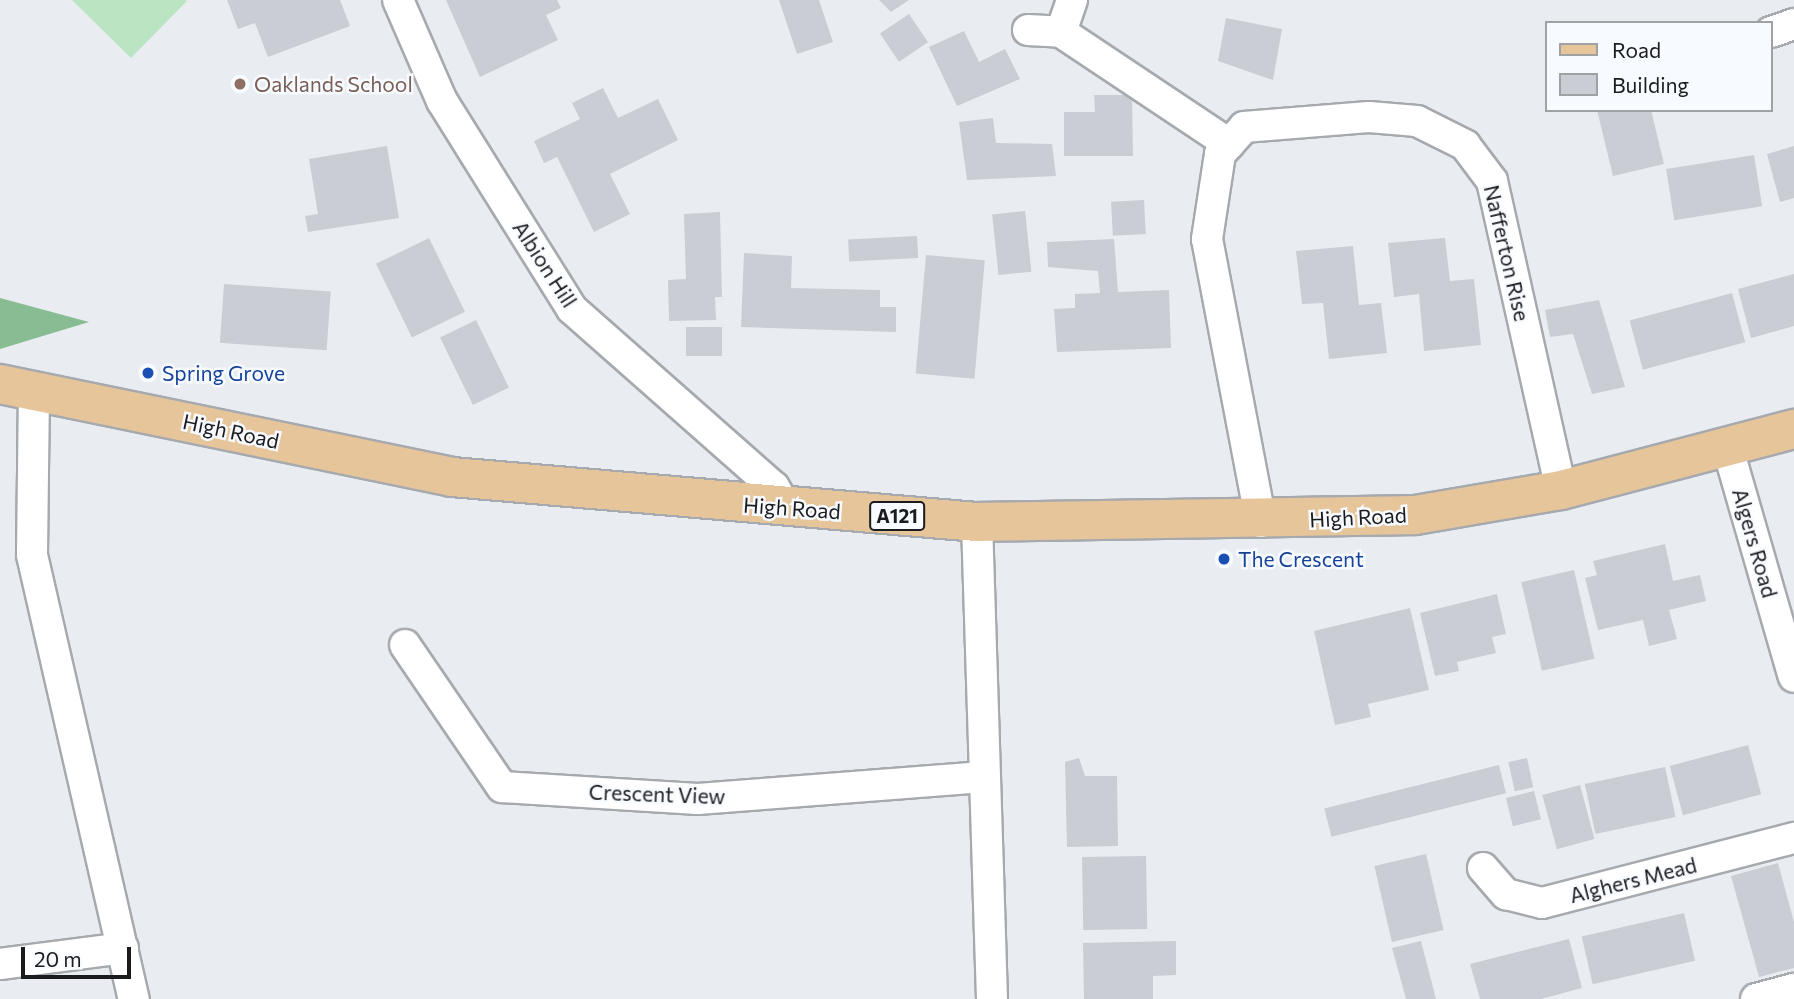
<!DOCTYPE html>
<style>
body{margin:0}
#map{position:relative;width:1794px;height:999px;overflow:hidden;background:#e9edf2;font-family:Commissioner,sans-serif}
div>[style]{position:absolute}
.green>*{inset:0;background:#bbe4c2}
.forest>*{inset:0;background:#88bc93}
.building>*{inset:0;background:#cacdd3;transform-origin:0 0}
.roads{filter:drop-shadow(2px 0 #a6a9ae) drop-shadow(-2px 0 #a6a9ae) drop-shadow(0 2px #a6a9ae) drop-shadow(0 -2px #a6a9ae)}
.street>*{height:30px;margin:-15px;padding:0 15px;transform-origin:15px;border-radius:15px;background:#fff}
.primary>*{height:38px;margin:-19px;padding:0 19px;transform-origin:19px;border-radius:19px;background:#e6c59b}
.dots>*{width:19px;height:19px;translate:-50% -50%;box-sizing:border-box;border:4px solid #f7faff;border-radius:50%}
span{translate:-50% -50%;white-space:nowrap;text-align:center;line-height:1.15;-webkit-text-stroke:5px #f7faff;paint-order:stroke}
.shield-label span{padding:2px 5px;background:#f7faff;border:2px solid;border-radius:5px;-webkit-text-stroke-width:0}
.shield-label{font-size:19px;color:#1a1b1d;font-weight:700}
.education-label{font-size:21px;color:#785e54}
.left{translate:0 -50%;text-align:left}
.street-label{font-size:21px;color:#1a1b1d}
.transit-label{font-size:21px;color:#164399}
.legend{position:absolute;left:1545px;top:21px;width:228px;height:91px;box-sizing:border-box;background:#f7faff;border:2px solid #9fa1a5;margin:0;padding:9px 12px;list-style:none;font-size:21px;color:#1a1b1d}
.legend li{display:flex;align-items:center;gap:14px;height:35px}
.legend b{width:35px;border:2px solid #9fa1a5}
.scale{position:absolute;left:21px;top:947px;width:110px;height:32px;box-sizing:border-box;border:4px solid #1a1b1d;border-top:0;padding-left:9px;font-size:21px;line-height:24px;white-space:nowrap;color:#1a1b1d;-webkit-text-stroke:5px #f7faff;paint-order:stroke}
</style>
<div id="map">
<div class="green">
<div style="clip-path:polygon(72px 0,185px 0,187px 1px,131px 58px)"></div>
</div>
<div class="forest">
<div style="clip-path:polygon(0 298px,89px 322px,0 349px)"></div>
</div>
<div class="building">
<div style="clip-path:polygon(227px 0,340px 0,350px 26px,268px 57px,255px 23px,238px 29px)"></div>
<div style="clip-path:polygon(446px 0,557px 0,561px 8px,546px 15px,558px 40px,480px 77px)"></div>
<div style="clip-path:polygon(779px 0,819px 0,833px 42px,797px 54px)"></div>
<div style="clip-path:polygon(879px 0,909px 0,891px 12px)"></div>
<div style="left:909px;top:14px;width:34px;height:35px;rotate:56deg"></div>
<div style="clip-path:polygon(1226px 18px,1282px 29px,1273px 80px,1218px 61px)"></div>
<div style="clip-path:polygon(964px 31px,979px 62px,1005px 49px,1020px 79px,957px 106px,929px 47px)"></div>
<div style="clip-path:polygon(603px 88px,618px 118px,658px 99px,678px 140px,610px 174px,630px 214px,594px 232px,557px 157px,544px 163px,534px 141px,580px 119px,572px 103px)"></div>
<div style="clip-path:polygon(1094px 95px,1132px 95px,1133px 156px,1064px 156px,1064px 112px,1095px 112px)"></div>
<div style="clip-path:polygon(1597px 110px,1651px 110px,1664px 164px,1613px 176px)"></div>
<div style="clip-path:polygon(993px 118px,996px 143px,1052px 144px,1056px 176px,967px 180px,959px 122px)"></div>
<div style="clip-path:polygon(387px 146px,399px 218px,308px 232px,305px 216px,318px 214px,309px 159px)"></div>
<div style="clip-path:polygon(1794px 146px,1794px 198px,1780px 202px,1767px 154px)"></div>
<div style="left:1754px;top:155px;width:52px;height:89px;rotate:81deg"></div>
<div style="left:1144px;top:200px;width:34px;height:33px;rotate:87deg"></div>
<div style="left:1025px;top:211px;width:61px;height:33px;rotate:84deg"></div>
<div style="clip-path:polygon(720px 212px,722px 297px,715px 297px,716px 320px,669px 321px,668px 280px,686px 279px,684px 214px)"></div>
<div style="left:917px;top:236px;width:22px;height:69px;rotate:87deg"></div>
<div style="left:429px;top:238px;width:82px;height:59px;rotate:64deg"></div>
<div style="clip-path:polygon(1445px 238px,1450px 281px,1474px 279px,1481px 345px,1424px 351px,1419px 294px,1394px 297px,1388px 243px)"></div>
<div style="clip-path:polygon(1114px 239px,1118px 292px,1169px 290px,1171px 348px,1057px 352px,1054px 309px,1075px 308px,1075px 294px,1100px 293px,1098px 271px,1048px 267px,1047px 242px)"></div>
<div style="clip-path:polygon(1353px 246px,1359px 305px,1381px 303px,1387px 353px,1329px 359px,1323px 303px,1302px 304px,1296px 251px)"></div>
<div style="clip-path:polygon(744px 253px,792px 256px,791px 288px,880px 290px,880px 307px,896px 307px,896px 332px,741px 327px)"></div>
<div style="left:926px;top:255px;width:59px;height:119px;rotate:5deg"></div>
<div style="clip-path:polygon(1794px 274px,1794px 326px,1751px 338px,1738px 289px)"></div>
<div style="left:224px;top:284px;width:107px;height:59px;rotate:4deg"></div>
<div style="left:1732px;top:293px;width:51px;height:106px;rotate:75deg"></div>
<div style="clip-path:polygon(1599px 300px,1625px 387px,1592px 394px,1573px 334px,1550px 337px,1545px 310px)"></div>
<div style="left:476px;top:320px;width:75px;height:40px;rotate:64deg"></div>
<div style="left:722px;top:327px;width:29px;height:36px;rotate:90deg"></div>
<div style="clip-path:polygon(1665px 544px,1673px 581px,1700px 575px,1706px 601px,1669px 610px,1677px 639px,1649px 646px,1643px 620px,1598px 630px,1585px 578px,1597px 575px,1593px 561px)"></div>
<div style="left:1574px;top:570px;width:91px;height:54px;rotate:77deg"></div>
<div style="clip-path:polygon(1497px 594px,1506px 634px,1492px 637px,1496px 653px,1457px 662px,1459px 671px,1435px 676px,1420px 613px)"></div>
<div style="clip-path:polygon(1410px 608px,1429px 690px,1368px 704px,1371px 717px,1335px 725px,1314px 631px)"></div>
<div style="left:1748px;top:745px;width:51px;height:81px;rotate:75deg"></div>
<div style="clip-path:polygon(1079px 758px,1085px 776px,1117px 776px,1118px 846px,1067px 847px,1065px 762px)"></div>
<div style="left:1527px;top:758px;width:30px;height:19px;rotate:78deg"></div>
<div style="left:1499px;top:765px;width:29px;height:180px;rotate:76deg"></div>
<div style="left:1665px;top:767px;width:51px;height:82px;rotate:78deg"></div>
<div style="left:1580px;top:785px;width:56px;height:39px;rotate:75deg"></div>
<div style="left:1534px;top:791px;width:29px;height:29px;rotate:76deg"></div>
<div style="left:1426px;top:854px;width:78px;height:53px;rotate:77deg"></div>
<div style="left:1146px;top:856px;width:73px;height:64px;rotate:89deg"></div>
<div style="clip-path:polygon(1778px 863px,1794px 922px,1794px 968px,1759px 977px,1731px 876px)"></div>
<div style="left:1684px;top:913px;width:49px;height:105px;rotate:77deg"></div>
<div style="clip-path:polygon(1569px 939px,1582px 988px,1541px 999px,1480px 999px,1470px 964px)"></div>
<div style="clip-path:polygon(1176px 941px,1176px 975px,1153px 976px,1153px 999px,1084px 999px,1083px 943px)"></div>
<div style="clip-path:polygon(1421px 941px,1436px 999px,1406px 999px,1392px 948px)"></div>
</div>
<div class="roads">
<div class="street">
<div style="left:398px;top:0;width:110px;rotate:66.5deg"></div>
<div style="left:442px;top:101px;width:245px;rotate:58deg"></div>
<div style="left:572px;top:309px;width:269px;rotate:41.4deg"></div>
<div style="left:774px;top:487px;width:24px;rotate:60deg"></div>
<div style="left:1028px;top:30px;width:33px;rotate:3deg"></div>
<div style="left:1061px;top:32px;width:202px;rotate:33.7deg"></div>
<div style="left:1061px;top:32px;width:34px;rotate:-71deg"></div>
<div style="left:1771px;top:32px;width:24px;rotate:-19deg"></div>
<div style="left:34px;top:390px;width:165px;rotate:90.7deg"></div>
<div style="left:32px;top:555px;width:456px;rotate:77.1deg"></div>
<div style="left:1728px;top:449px;width:237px;rotate:73.9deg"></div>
<div style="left:977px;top:522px;width:477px;rotate:88.2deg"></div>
<div style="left:1261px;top:522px;width:288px;rotate:-100.8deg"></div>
<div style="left:1207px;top:239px;width:86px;rotate:-81.3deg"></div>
<div style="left:1220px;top:154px;width:36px;rotate:-48deg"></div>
<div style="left:1244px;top:127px;width:125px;rotate:-4.6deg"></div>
<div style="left:1369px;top:117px;width:48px;rotate:4.8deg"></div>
<div style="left:1417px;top:121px;width:54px;rotate:26.6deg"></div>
<div style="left:1465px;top:145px;width:45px;rotate:53.1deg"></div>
<div style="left:1492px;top:181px;width:317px;rotate:77.4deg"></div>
<div style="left:405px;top:645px;width:172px;rotate:55.7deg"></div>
<div style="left:502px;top:787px;width:196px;rotate:3.5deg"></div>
<div style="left:698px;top:799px;width:286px;rotate:-4.4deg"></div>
<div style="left:1483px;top:868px;width:35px;rotate:49deg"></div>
<div style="left:1506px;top:894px;width:37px;rotate:14deg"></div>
<div style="left:1542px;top:903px;width:260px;rotate:-14.5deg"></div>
<div style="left:0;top:964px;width:124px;rotate:-7.4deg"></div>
<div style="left:1756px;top:999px;width:39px;rotate:-15deg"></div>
</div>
<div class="primary">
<div style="left:0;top:384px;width:461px;rotate:11.6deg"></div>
<div style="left:452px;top:477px;width:527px;rotate:4.9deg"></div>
<div style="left:977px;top:522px;width:438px;rotate:-0.9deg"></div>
<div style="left:1415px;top:515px;width:148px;rotate:-9.7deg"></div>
<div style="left:1561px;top:490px;width:241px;rotate:-14.7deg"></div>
</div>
</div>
<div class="dots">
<div style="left:240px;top:84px;background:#8d6e63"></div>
<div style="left:148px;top:373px;background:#1a4fb4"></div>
<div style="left:1224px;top:559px;background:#1a4fb4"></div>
</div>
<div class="shield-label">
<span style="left:897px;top:516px">A121</span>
</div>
<div class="education-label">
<span class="left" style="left:254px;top:84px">Oaklands School</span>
</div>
<div class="street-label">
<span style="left:1507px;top:253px;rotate:77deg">Nafferton Rise</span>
<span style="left:545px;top:264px;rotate:57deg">Albion Hill</span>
<span style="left:231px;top:431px;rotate:12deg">High Road</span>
<span style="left:792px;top:508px;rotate:4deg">High Road</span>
<span style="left:1358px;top:517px;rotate:-3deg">High Road</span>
<span style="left:1755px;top:543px;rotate:74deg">Algers Road</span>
<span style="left:657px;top:794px;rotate:2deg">Crescent View</span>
<span style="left:1633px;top:880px;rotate:-14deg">Alghers Mead</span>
</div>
<div class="transit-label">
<span class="left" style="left:162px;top:373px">Spring Grove</span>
<span class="left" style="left:1238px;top:559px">The Crescent</span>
</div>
<ul class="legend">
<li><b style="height:9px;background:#e6c59b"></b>Road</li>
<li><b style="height:19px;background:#cacdd3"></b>Building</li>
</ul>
<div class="scale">20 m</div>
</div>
